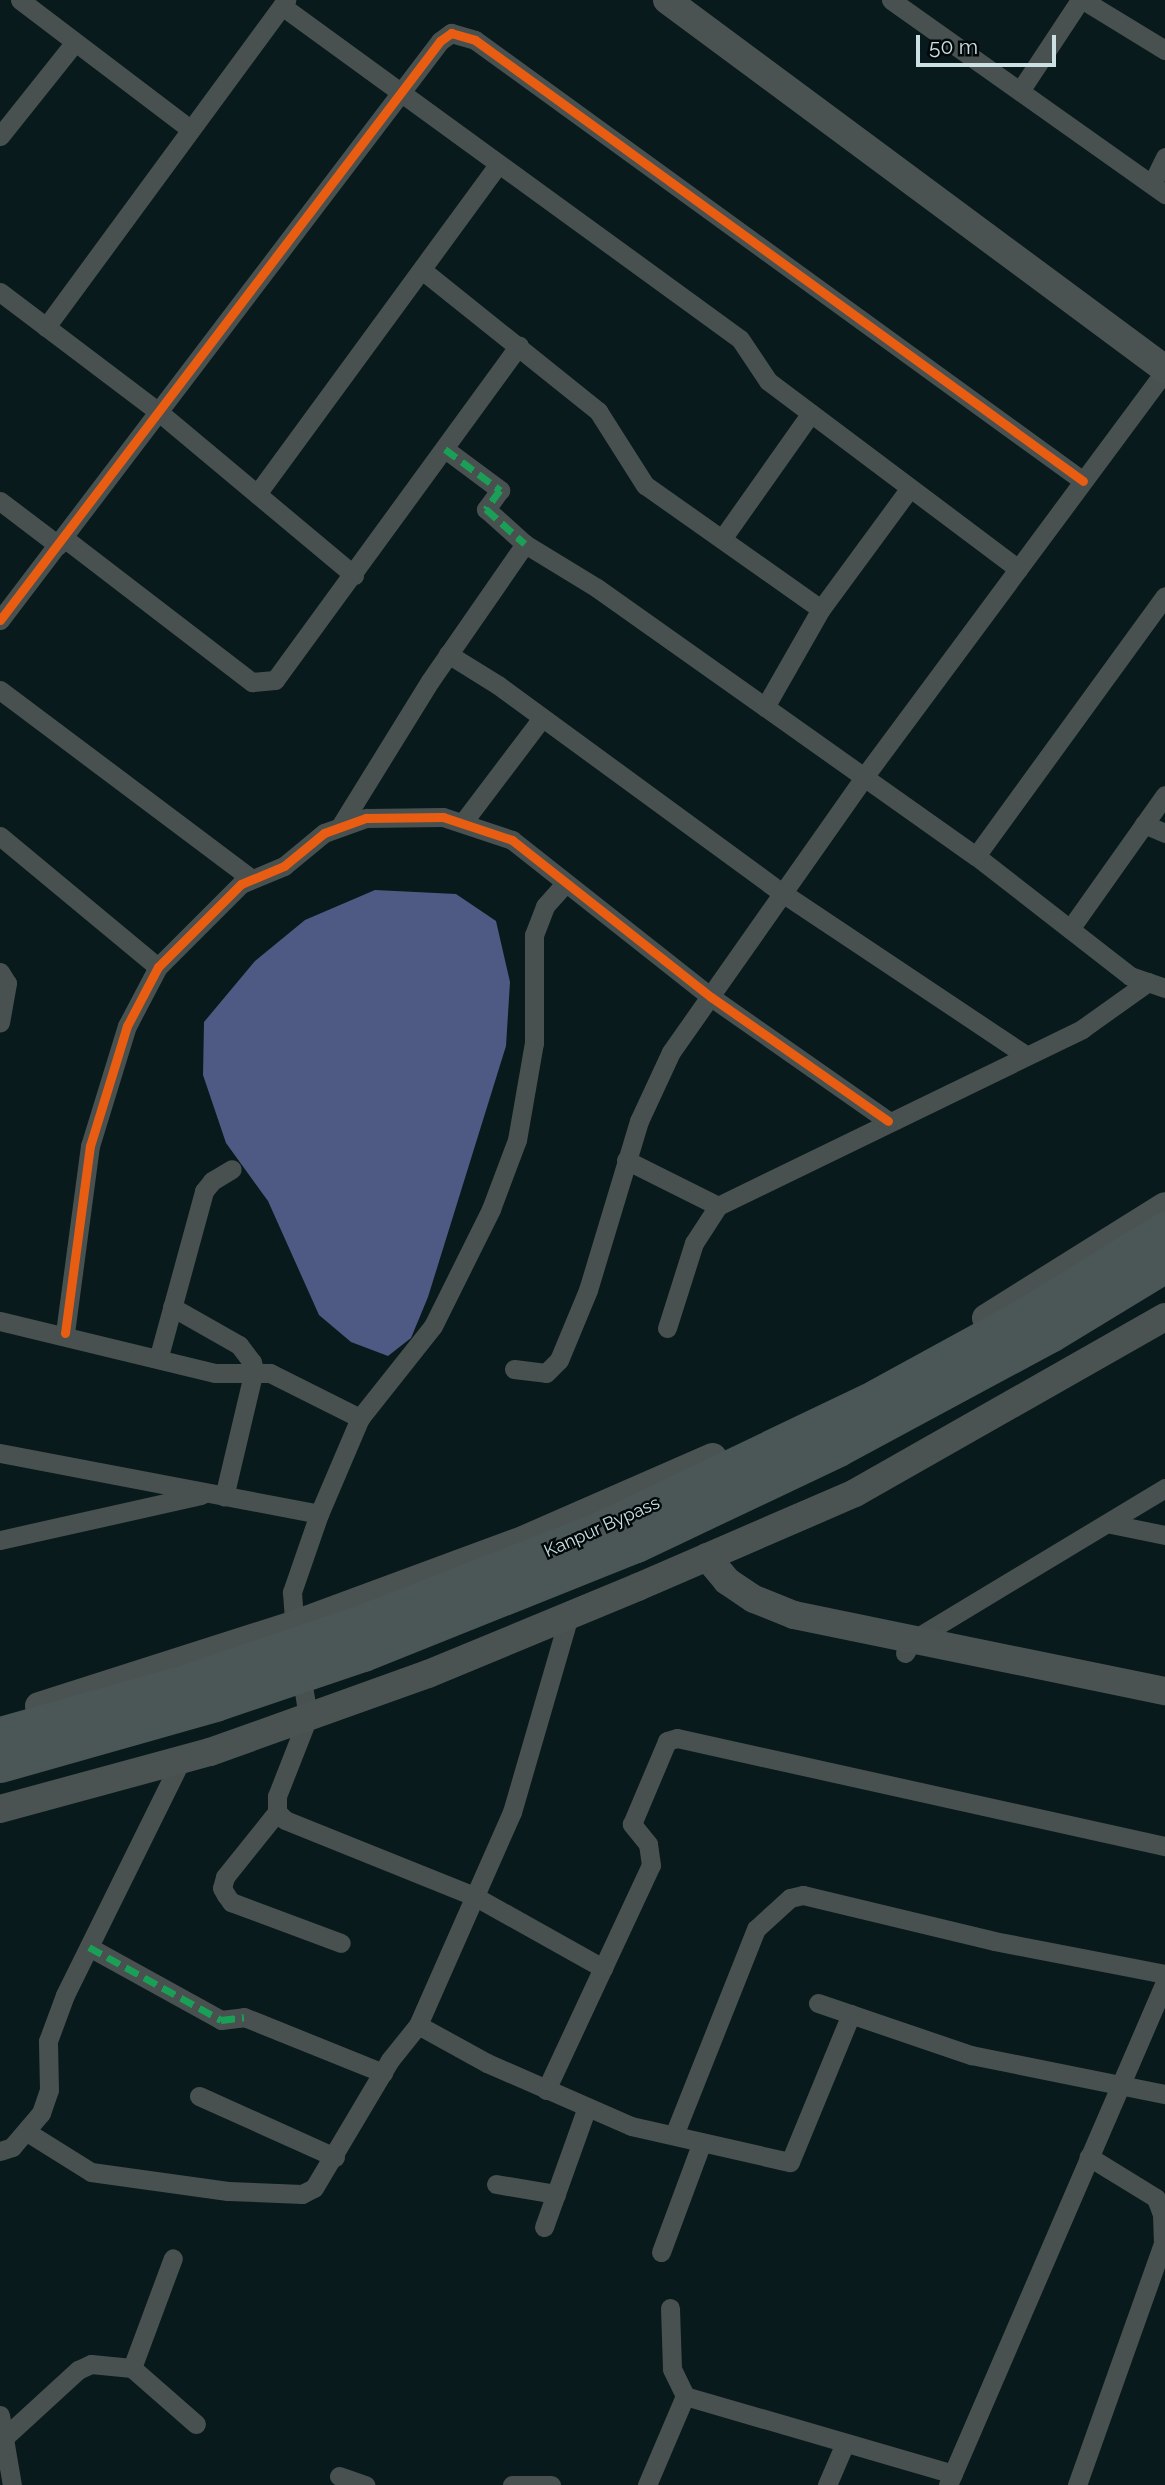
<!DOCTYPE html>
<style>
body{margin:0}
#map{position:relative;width:1165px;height:2485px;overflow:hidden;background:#081a1c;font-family:Raleway,sans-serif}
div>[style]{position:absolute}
.water>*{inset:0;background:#4e5a83}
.street>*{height:19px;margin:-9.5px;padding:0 9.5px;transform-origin:9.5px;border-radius:9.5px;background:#48514f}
.secondary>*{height:28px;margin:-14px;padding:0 14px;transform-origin:14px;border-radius:14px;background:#4a5352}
.highway-bridge>*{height:37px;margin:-18.5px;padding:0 18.5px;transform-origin:18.5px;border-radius:18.5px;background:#4b5756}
.quiet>*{height:7px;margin-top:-3.5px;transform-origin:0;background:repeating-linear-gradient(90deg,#1a9f57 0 14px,transparent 0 21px)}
.cycleway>*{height:9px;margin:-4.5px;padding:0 4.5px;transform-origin:4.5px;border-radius:4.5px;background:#e95d12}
span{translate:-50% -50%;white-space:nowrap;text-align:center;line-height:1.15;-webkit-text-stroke:5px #00080a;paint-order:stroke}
.street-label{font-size:18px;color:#cbe1e4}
.scale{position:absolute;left:916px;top:35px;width:140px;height:32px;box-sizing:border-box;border:4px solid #cbe1e4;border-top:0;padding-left:9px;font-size:21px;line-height:24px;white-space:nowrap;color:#cbe1e4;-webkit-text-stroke:5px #00080a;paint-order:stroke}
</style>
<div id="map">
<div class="water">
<div style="clip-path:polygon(375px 890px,456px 894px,496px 921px,510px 982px,506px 1046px,428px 1297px,411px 1338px,388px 1356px,351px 1342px,319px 1315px,268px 1201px,226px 1143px,203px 1075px,204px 1022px,255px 961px,305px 920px)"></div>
</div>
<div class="street">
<div style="left:20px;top:0;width:213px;rotate:37.2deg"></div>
<div style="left:891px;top:0;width:336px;rotate:35.3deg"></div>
<div style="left:1083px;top:0;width:96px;rotate:31.4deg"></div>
<div style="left:282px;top:6px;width:566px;rotate:36.02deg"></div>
<div style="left:740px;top:339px;width:50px;rotate:56.3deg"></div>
<div style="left:768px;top:381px;width:313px;rotate:36.9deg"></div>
<div style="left:1020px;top:91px;width:109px;rotate:-56.6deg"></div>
<div style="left:0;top:136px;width:120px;rotate:-51.4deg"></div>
<div style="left:1152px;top:184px;width:30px;rotate:-64deg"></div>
<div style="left:422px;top:270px;width:226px;rotate:38.7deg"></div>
<div style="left:598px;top:411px;width:88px;rotate:57.6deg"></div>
<div style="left:645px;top:485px;width:215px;rotate:35.2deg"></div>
<div style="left:0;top:292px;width:201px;rotate:37.1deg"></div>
<div style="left:160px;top:413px;width:253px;rotate:39.9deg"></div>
<div style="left:46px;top:327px;width:406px;rotate:-53.7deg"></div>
<div style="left:445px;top:449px;width:69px;rotate:36.7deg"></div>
<div style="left:500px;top:490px;width:24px;rotate:126deg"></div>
<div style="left:486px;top:509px;width:52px;rotate:41.9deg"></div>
<div style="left:525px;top:544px;width:84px;rotate:31.4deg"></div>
<div style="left:597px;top:588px;width:464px;rotate:35.3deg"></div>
<div style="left:976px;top:856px;width:195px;rotate:37.9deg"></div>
<div style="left:1130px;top:976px;width:37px;rotate:19deg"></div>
<div style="left:257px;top:494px;width:408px;rotate:-53.8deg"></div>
<div style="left:0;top:501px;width:73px;rotate:37.2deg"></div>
<div style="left:64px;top:538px;width:237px;rotate:37.5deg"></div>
<div style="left:252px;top:682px;width:23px;rotate:-5deg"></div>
<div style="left:275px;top:680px;width:414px;rotate:-53.9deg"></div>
<div style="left:722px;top:539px;width:154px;rotate:-54.8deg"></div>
<div style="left:0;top:620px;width:727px;rotate:-52.77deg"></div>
<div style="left:440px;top:41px;width:14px;rotate:-36deg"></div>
<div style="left:451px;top:33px;width:25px;rotate:16deg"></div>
<div style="left:475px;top:40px;width:751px;rotate:35.95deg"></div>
<div style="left:448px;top:654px;width:59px;rotate:31.8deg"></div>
<div style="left:498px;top:685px;width:351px;rotate:36.2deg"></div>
<div style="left:781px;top:892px;width:292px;rotate:33.7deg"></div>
<div style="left:0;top:690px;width:313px;rotate:36.9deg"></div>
<div style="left:765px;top:707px;width:113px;rotate:-60.3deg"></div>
<div style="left:821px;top:609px;width:150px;rotate:-53.7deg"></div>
<div style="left:464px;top:821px;width:129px;rotate:-52.9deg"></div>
<div style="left:1144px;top:824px;width:23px;rotate:23deg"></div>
<div style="left:341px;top:825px;width:169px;rotate:-58.3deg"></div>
<div style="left:430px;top:681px;width:167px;rotate:-55.3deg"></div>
<div style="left:0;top:836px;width:205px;rotate:39.7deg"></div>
<div style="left:976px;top:856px;width:321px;rotate:-54deg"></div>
<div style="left:1070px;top:929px;width:164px;rotate:-54.7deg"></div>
<div style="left:0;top:972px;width:13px;rotate:58deg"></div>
<div style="left:7px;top:983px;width:40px;rotate:100deg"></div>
<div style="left:626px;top:1160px;width:103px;rotate:26.6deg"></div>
<div style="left:718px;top:1206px;width:405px;rotate:-25.9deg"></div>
<div style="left:1082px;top:1029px;width:81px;rotate:-35.5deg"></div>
<div style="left:172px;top:1307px;width:77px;rotate:29.6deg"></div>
<div style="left:239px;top:1345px;width:21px;rotate:53deg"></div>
<div style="left:252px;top:1362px;width:8px;rotate:76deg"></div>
<div style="left:254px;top:1370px;width:130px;rotate:103.3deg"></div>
<div style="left:0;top:1321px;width:221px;rotate:13.6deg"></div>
<div style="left:215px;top:1373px;width:55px"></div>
<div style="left:270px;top:1373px;width:101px;rotate:26.6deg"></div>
<div style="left:360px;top:1418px;width:104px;rotate:113.1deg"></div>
<div style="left:667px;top:1328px;width:89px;rotate:-72.4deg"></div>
<div style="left:694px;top:1243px;width:44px;rotate:-57deg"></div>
<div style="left:65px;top:1333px;width:189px;rotate:-82.4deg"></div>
<div style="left:90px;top:1146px;width:126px;rotate:-72.9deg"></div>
<div style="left:127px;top:1026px;width:67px;rotate:-62.3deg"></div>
<div style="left:158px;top:967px;width:117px;rotate:-45deg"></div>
<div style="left:241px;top:884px;width:47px;rotate:-22.7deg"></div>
<div style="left:284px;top:866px;width:52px;rotate:-39.5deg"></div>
<div style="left:324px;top:833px;width:45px;rotate:-19.7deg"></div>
<div style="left:366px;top:818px;width:77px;rotate:-0.7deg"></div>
<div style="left:443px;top:817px;width:73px;rotate:18.4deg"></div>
<div style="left:512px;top:840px;width:253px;rotate:38.3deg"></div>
<div style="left:711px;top:997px;width:216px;rotate:35deg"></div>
<div style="left:159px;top:1356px;width:171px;rotate:-74.7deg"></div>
<div style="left:204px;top:1191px;width:13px;rotate:-51deg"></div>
<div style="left:212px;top:1181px;width:23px;rotate:-31deg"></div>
<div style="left:514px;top:1369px;width:32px;rotate:7deg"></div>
<div style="left:546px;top:1373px;width:18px;rotate:-45deg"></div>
<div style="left:559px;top:1360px;width:76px;rotate:-67.5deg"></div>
<div style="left:588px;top:1290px;width:177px;rotate:-73.2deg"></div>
<div style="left:639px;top:1121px;width:76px;rotate:-65.1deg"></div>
<div style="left:671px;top:1052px;width:336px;rotate:-54.9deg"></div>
<div style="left:864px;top:777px;width:505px;rotate:-53.45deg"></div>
<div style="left:360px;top:1418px;width:117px;rotate:-51.6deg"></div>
<div style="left:433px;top:1326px;width:131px;rotate:-63.6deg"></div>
<div style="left:491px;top:1209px;width:74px;rotate:-69.4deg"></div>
<div style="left:517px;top:1140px;width:98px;rotate:-80.1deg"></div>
<div style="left:534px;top:1043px;width:108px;rotate:-90deg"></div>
<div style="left:534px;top:935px;width:31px;rotate:-69deg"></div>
<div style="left:545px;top:906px;width:28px;rotate:-48deg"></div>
<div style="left:0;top:1453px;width:325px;rotate:10.8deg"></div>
<div style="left:319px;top:1514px;width:83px;rotate:109.1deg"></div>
<div style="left:292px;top:1592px;width:42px;rotate:85.9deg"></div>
<div style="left:1111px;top:1524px;width:55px;rotate:11.5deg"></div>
<div style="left:0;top:1540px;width:206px;rotate:-12.6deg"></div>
<div style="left:905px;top:1653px;width:15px;rotate:-58deg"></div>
<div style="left:913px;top:1640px;width:294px;rotate:-31.1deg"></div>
<div style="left:300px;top:1667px;width:51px;rotate:80.9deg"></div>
<div style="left:308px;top:1717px;width:85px;rotate:111.4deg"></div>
<div style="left:277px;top:1796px;width:16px;rotate:90deg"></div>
<div style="left:277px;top:1812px;width:11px;rotate:45deg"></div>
<div style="left:285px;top:1820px;width:204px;rotate:21.9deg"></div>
<div style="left:474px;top:1896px;width:148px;rotate:29.2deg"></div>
<div style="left:277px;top:1812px;width:83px;rotate:128.7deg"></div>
<div style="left:225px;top:1877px;width:11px;rotate:105deg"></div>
<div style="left:222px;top:1888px;width:8px;rotate:60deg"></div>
<div style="left:226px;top:1895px;width:9px;rotate:54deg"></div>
<div style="left:231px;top:1902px;width:117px;rotate:20.4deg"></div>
<div style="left:89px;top:1947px;width:151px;rotate:28.9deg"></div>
<div style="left:221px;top:2020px;width:23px;rotate:-7deg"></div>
<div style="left:244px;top:2017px;width:150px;rotate:21.9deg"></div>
<div style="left:818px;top:2003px;width:162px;rotate:18.8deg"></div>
<div style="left:971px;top:2055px;width:198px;rotate:11.4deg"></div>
<div style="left:418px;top:2025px;width:79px;rotate:28.8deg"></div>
<div style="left:487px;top:2063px;width:157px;rotate:23.6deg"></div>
<div style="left:631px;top:2126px;width:163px;rotate:12.8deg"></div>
<div style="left:790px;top:2162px;width:160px;rotate:-67.6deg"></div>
<div style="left:546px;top:2090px;width:248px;rotate:-65deg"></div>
<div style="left:651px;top:1865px;width:21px;rotate:-98deg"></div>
<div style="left:648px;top:1844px;width:26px;rotate:-129deg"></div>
<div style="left:632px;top:1824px;width:90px;rotate:-67.1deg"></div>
<div style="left:667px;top:1741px;width:10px;rotate:-17deg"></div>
<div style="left:677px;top:1738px;width:500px;rotate:12.5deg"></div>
<div style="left:199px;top:2096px;width:149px;rotate:24.2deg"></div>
<div style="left:27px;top:2132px;width:75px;rotate:32deg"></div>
<div style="left:91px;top:2172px;width:138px;rotate:7.9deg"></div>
<div style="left:228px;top:2191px;width:74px;rotate:2.3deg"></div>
<div style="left:302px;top:2194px;width:13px;rotate:-27deg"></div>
<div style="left:314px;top:2188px;width:149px;rotate:-59.3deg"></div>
<div style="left:390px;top:2060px;width:45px;rotate:-51.3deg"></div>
<div style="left:418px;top:2025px;width:233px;rotate:-66.2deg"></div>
<div style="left:512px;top:1812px;width:204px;rotate:-73.8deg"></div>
<div style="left:674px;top:2135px;width:222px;rotate:-68.3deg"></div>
<div style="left:756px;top:1929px;width:46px;rotate:-42.4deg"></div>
<div style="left:790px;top:1898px;width:13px;rotate:-13deg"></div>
<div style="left:803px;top:1895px;width:196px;rotate:13.5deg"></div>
<div style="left:994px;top:1941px;width:174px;rotate:10.9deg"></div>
<div style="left:0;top:2151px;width:13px;rotate:-18deg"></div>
<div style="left:12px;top:2147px;width:45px;rotate:-49.5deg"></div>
<div style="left:41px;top:2113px;width:24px;rotate:-71deg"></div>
<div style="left:49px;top:2090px;width:49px;rotate:-91.2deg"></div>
<div style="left:48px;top:2041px;width:49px;rotate:-69.7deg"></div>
<div style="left:65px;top:1995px;width:262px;rotate:-63.7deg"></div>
<div style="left:496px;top:2184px;width:61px;rotate:9.5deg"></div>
<div style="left:544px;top:2227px;width:127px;rotate:-70.3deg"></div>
<div style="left:661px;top:2252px;width:117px;rotate:-69.6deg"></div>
<div style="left:670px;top:2308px;width:61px;rotate:88.1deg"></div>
<div style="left:672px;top:2369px;width:30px;rotate:64deg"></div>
<div style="left:685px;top:2396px;width:279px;rotate:16.2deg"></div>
<div style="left:132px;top:2368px;width:117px;rotate:-69.6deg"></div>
<div style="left:0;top:2415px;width:71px;rotate:80.3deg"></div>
<div style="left:6px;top:2436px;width:98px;rotate:-42.5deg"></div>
<div style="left:78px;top:2370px;width:14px;rotate:-25deg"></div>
<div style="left:91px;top:2364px;width:41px;rotate:5.6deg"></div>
<div style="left:132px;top:2368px;width:85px;rotate:41.2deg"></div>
<div style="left:339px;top:2476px;width:28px;rotate:19deg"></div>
<div style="left:512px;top:2485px;width:39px"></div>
<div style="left:647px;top:2485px;width:97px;rotate:-66.9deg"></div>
<div style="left:827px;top:2485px;width:46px;rotate:-66.8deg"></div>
<div style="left:948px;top:2485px;width:548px;rotate:-66.66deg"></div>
<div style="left:1077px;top:2485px;width:257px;rotate:-70.4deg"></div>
<div style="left:1163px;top:2243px;width:29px;rotate:-92deg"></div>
<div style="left:1162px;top:2214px;width:17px;rotate:-111deg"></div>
<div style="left:1156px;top:2198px;width:79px;rotate:-148.5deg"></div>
</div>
<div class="secondary">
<div style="left:667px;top:0;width:620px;rotate:36.54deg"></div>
<div style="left:986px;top:1318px;width:211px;rotate:-32deg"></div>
<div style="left:707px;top:1557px;width:31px;rotate:50deg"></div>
<div style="left:727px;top:1581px;width:32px;rotate:34deg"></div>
<div style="left:754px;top:1599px;width:43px;rotate:21.8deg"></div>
<div style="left:794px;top:1615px;width:379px;rotate:11.6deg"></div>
<div style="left:39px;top:1706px;width:267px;rotate:-17.7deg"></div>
<div style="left:293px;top:1625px;width:247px;rotate:-20.3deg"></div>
<div style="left:525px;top:1539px;width:205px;rotate:-23.6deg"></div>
<div style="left:0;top:1809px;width:218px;rotate:-15.2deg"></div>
<div style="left:210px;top:1752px;width:232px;rotate:-19.7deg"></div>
<div style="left:428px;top:1674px;width:227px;rotate:-22.5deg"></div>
<div style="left:638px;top:1587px;width:236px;rotate:-23.4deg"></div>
<div style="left:855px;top:1493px;width:356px;rotate:-29.6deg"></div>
</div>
<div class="highway-bridge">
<div style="left:0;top:1735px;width:195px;rotate:-15.7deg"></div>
<div style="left:188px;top:1682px;width:186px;rotate:-18.8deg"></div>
<div style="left:364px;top:1622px;width:253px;rotate:-21.3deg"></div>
<div style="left:600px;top:1530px;width:307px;rotate:-25.6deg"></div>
<div style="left:877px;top:1397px;width:177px;rotate:-28.7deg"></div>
<div style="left:1032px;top:1312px;width:156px;rotate:-31.7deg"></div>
<div style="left:0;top:1764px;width:223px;rotate:-15.8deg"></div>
<div style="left:215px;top:1703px;width:156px;rotate:-18.7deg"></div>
<div style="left:363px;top:1653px;width:294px;rotate:-21.8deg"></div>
<div style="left:636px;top:1544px;width:224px;rotate:-25.4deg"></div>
<div style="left:838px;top:1448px;width:241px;rotate:-28.3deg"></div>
<div style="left:1050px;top:1334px;width:135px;rotate:-31.3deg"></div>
</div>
<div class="quiet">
<div style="left:445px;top:449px;width:69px;rotate:36.7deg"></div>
<div style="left:500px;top:490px;width:24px;rotate:126deg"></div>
<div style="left:486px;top:509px;width:52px;rotate:41.9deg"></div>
<div style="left:89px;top:1947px;width:151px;rotate:28.9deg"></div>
<div style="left:221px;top:2020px;width:23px;rotate:-7deg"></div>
</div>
<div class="cycleway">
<div style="left:0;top:620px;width:727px;rotate:-52.77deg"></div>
<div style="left:440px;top:41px;width:14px;rotate:-36deg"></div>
<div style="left:451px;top:33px;width:25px;rotate:16deg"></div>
<div style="left:475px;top:40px;width:751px;rotate:35.95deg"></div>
<div style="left:65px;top:1333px;width:189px;rotate:-82.4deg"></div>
<div style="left:90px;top:1146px;width:126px;rotate:-72.9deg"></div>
<div style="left:127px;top:1026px;width:67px;rotate:-62.3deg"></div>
<div style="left:158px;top:967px;width:117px;rotate:-45deg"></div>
<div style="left:241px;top:884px;width:47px;rotate:-22.7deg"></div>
<div style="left:284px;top:866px;width:52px;rotate:-39.5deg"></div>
<div style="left:324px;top:833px;width:45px;rotate:-19.7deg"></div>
<div style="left:366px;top:818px;width:77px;rotate:-0.7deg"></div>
<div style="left:443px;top:817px;width:73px;rotate:18.4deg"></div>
<div style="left:512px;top:840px;width:253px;rotate:38.3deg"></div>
<div style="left:711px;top:997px;width:216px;rotate:35deg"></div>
</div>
<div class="street-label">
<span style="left:602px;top:1527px;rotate:-24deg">Kanpur Bypass</span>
</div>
<div class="scale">50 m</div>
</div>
